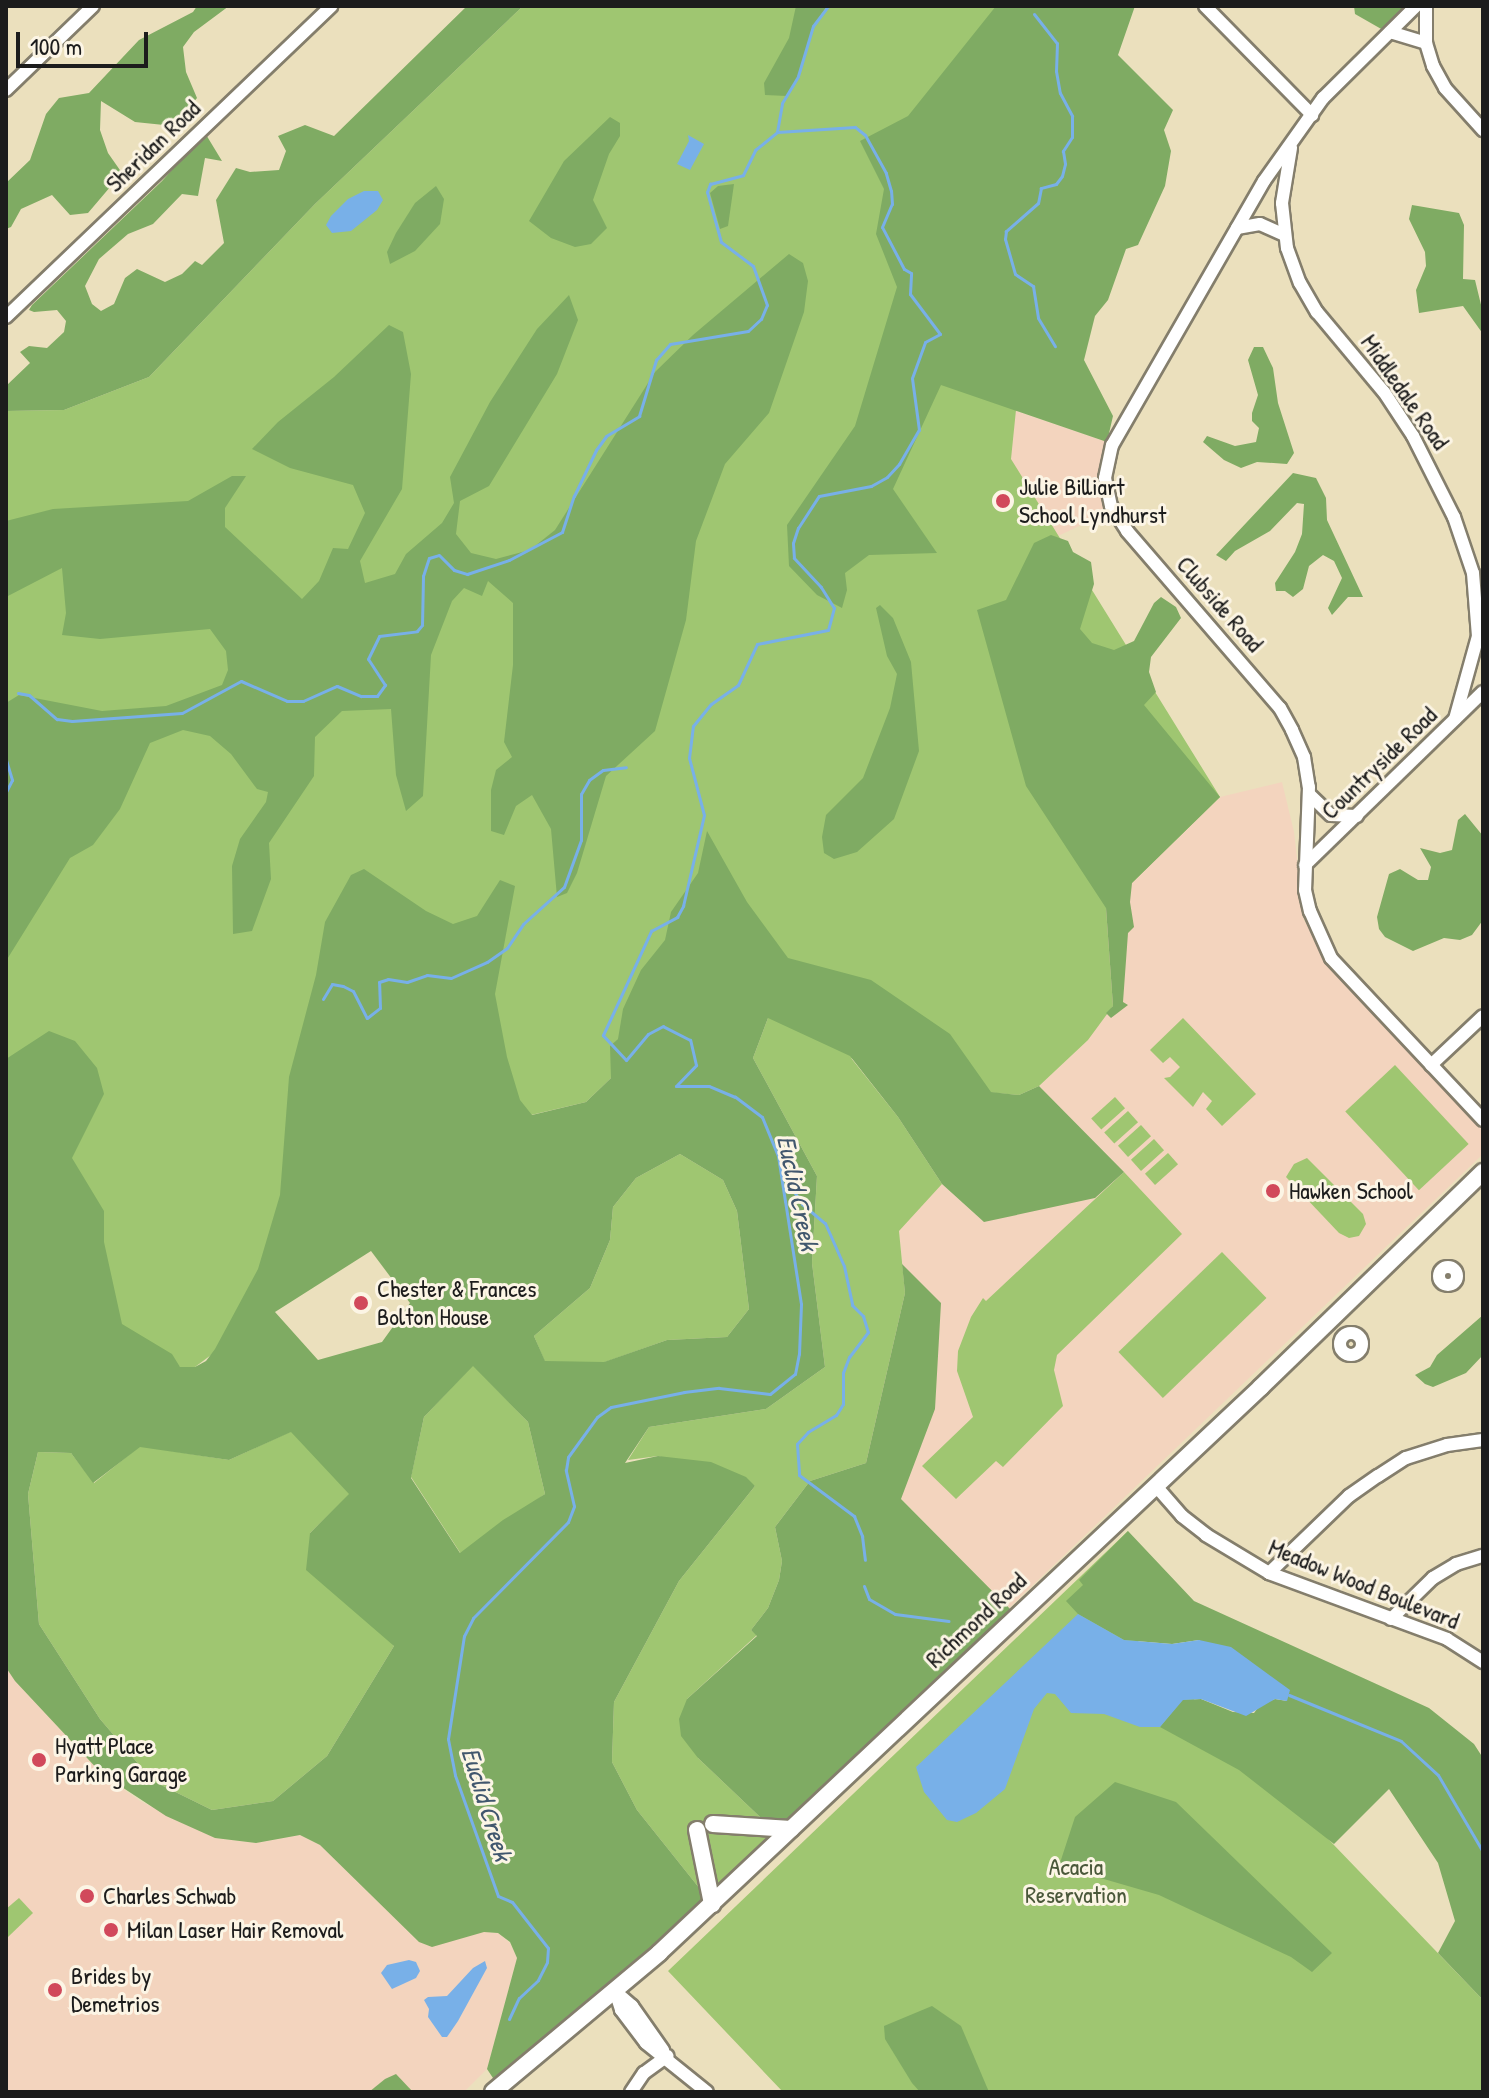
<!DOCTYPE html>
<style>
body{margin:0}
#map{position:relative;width:1489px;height:2098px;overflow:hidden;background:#ebe0bd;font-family:"Patrick Hand",sans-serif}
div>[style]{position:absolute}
.built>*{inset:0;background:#f3d4be}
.green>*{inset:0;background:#9fc671;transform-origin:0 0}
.forest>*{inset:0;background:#7fab63}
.water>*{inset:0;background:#78b0e8}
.stream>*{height:3px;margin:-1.5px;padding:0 1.5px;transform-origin:1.5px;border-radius:1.5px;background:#78b0e8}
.roads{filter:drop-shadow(2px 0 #847e6c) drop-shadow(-2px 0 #847e6c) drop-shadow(0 2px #847e6c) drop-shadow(0 -2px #847e6c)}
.minor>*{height:12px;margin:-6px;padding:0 6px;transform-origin:6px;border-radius:6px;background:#fff}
.minor>.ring{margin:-6px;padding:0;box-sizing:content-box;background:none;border:12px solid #fff;border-radius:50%}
.major>*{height:16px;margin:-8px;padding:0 8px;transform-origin:8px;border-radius:8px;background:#fff}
.dots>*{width:22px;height:22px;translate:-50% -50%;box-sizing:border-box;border:4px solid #fcf5e5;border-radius:50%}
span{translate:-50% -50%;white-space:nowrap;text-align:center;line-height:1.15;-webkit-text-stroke:6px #fcf5e5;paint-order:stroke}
.street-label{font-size:24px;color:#1c1c1c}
.poi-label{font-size:24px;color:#1c1c1c}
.left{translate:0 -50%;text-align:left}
.park-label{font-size:24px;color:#4a583a}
.water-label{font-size:26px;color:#41576e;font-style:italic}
.frame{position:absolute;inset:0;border:8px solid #1c1c1c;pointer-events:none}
.scale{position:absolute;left:16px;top:32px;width:132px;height:36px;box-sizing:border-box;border:4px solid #1c1c1c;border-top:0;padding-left:10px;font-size:24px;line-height:28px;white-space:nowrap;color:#1c1c1c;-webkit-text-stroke:6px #fcf5e5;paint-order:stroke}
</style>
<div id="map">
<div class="built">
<div style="clip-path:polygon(940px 385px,1107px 442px,1099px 474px,1109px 512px,1058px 536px,1044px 585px)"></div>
<div style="clip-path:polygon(1282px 782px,1294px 832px,1304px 920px,1327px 960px,1483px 1128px,1483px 1154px,1009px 1608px,866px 1463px,905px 1293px,899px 1230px,942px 1184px,984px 1222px,1123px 1173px,1039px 1086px,1088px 1040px,1106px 908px,1220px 797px)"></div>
<div style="clip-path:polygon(6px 1663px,15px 1681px,102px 1774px,140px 1801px,215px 1838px,256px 1843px,300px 1835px,320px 1845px,419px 1942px,484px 1932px,498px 1933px,510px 1943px,517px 1958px,487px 2069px,464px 2092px,6px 2092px)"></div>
</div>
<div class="green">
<div style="clip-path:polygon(523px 6px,1057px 8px,1011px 459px,1220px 797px,1106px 908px,1113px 1006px,1088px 1040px,1039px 1086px,1019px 1095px,911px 1085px,851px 1058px,898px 1117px,942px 1184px,899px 1231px,905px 1293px,866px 1463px,810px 1481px,775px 1527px,782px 1561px,779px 1580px,768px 1608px,751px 1630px,757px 1635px,687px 1699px,698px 1758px,782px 1838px,712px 1904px,637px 1810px,612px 1762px,614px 1702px,679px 1581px,755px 1486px,658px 1456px,628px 1460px,649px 1427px,766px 1409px,825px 1367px,812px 1263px,817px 1176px,753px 1058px,768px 1018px,684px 979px,611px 1046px,611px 1078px,586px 1102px,531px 1115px,195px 1367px,180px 1367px,6px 1307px,6px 411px,64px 410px,149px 377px,315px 204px)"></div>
<div style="clip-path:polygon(1183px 1018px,1256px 1094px,1222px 1126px,1206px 1109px,1212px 1101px,1203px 1092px,1193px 1107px,1164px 1078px,1170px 1077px,1180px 1067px,1170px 1057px,1163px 1063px,1150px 1050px)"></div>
<div style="left:1395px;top:1065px;width:108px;height:68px;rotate:47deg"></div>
<div style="left:1115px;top:1097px;width:15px;height:32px;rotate:48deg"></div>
<div style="left:1128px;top:1111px;width:15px;height:32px;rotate:48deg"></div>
<div style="left:1141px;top:1125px;width:15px;height:31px;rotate:48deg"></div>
<div style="left:1154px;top:1139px;width:15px;height:31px;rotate:48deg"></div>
<div style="left:1168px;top:1153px;width:15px;height:31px;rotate:48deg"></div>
<div style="clip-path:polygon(680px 1154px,723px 1180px,737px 1211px,749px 1309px,727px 1337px,667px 1340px,605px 1362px,545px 1362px,534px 1336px,590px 1288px,610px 1240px,613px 1207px,636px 1178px)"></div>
<div style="clip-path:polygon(1307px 1158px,1363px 1214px,1366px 1224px,1359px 1236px,1349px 1238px,1339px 1233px,1286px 1177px,1294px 1164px)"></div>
<div style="clip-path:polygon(1124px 1172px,1182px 1234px,1057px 1355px,1054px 1370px,1063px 1406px,1003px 1467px,996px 1461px,956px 1499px,922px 1466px,973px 1417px,957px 1371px,958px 1351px,971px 1317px,983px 1298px,986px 1301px)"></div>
<div style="left:1222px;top:1252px;width:64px;height:144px;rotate:46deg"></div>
<div style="clip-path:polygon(473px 1365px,528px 1422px,545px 1494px,461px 1554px,411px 1477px,424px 1417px)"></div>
<div style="clip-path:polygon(292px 1431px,350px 1494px,310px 1533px,394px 1646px,327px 1756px,273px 1801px,212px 1810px,153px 1781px,100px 1719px,39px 1624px,28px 1494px,38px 1452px,71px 1453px,94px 1483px,140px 1446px,229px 1460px)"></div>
<div style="clip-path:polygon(1128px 1531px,1133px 1636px,1483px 2000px,1483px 2092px,783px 2092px,668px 1971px)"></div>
<div style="clip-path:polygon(19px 1898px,33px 1913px,8px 1937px,6px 1909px)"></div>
</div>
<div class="forest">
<div style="clip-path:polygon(197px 6px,229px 6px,194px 32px,183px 47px,186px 72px,197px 98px,187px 110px,164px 125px,135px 122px,101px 101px,100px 130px,108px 153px,122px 173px,88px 213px,70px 215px,52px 195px,21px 209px,11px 227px,6px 229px,6px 183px,30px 160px,46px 114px,59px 98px,89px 93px,139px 40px,193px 12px)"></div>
<div style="clip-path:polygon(467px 6px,523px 6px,315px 204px,149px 377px,64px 410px,6px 411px,6px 386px,30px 363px,20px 352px,29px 346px,47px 348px,64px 332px,66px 321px,57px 310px,34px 312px,29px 310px,32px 305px,162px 181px,205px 133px,222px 161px,205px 158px,198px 196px,182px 194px,153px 224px,128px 234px,99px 259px,85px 286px,92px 304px,101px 311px,114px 304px,125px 278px,137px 269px,165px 282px,182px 274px,195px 261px,202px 265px,224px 243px,216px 200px,236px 168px,250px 172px,279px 170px,286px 151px,278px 136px,305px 125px,334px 136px)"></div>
<div style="clip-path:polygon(796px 6px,827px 6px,813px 26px,798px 76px,787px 96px,765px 95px,764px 83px,789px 38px)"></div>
<div style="clip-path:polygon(996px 6px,1135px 6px,1118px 55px,1173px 110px,1164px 130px,1171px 151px,1165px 186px,1138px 245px,1126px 249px,1108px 300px,1095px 316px,1084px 360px,1113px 416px,1107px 442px,941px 385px,893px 489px,937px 553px,869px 555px,845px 573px,847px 590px,842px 608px,817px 595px,789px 566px,787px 525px,855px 426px,897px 287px,876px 234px,884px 189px,860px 141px,908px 116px)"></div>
<div style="clip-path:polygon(1354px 6px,1406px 6px,1383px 30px,1355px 14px)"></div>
<div style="clip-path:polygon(610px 117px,620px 123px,620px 136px,609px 154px,593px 200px,607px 228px,591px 244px,575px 247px,551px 238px,529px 221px,564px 161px)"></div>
<div style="clip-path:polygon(734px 184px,728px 226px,720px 229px,710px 193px,718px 186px)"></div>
<div style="clip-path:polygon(436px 186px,444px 199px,440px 224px,415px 251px,390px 264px,387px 252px,396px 233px,415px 203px)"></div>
<div style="clip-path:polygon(1412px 205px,1459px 213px,1464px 225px,1463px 279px,1475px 280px,1483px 313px,1483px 334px,1463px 306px,1419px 313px,1416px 290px,1426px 266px,1425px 252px,1409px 219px)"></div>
<div style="clip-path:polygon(789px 254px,803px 263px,808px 281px,804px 312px,769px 413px,725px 464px,696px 541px,686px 620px,655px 731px,606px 776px,577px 873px,567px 893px,557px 897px,551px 829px,532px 795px,516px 806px,504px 835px,491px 831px,491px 790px,496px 770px,512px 757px,504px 742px,513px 665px,513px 603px,488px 581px,482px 596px,464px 588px,452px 601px,431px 655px,423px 796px,406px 811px,396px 775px,391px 709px,342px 711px,315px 737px,314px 776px,269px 843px,271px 879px,252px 931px,233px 934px,232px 866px,240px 839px,266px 802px,268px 792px,257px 789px,231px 754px,210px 736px,183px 730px,150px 743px,120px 809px,93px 845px,70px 858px,6px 961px,6px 703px,19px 695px,102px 711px,166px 706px,222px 685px,228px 670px,226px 651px,210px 629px,100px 639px,62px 635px,66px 613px,62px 568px,6px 597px,6px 521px,53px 509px,188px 501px,232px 476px,246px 476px,225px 508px,225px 527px,302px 599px,319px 581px,333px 548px,348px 549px,365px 513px,353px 485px,290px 468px,252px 449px,278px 422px,334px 377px,389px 325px,403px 332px,411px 374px,402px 489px,360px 561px,365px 583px,395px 574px,406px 554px,442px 523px,454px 503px,450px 477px,490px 402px,537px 329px,569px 295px,578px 320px,557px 374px,489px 486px,460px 501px,456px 534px,471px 553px,496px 559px,530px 550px,555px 530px,655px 372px,693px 335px)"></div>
<div style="clip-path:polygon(1254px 347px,1263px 347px,1273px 368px,1278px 403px,1294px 453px,1287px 464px,1257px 462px,1241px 468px,1224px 460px,1203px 442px,1207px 436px,1235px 446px,1256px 442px,1259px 428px,1252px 421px,1252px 413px,1258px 395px,1248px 360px)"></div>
<div style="clip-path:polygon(1293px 473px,1316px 478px,1326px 498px,1327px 520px,1363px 597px,1348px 597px,1332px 615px,1328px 608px,1342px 578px,1334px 561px,1323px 555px,1309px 566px,1303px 589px,1293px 597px,1285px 591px,1276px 591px,1275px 583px,1295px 552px,1302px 534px,1304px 504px,1297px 503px,1270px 531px,1235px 551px,1226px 561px,1216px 555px)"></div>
<div style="clip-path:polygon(1051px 535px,1068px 541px,1073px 552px,1091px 562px,1094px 584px,1080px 629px,1092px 643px,1114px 650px,1134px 641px,1154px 603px,1161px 597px,1176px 607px,1181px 618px,1151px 657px,1149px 672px,1156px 692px,1144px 705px,1220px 797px,1132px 883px,1130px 902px,1134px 927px,1128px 933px,1123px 1002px,1128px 1005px,1111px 1018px,1106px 1013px,1113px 1006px,1106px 908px,1026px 786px,977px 610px,1006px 600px,1034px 543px)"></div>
<div style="clip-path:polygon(880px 605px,893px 618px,911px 662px,919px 751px,894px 819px,857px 852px,834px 859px,824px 853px,822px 837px,826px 815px,863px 778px,890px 708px,897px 674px,887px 656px,876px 608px)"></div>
<div style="clip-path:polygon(1465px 814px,1483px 836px,1483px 920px,1472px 935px,1460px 940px,1444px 938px,1413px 951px,1385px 937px,1379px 929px,1377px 917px,1389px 874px,1400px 869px,1418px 880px,1428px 880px,1431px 867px,1420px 848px,1440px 853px,1452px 850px,1458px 820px)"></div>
<div style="clip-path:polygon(evenodd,707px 831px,747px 902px,788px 958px,871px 980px,950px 1034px,991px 1092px,1019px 1095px,1039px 1086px,1124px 1172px,1095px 1198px,984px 1222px,942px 1184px,898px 1117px,850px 1056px,768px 1018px,753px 1058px,817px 1176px,812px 1263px,825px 1367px,766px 1409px,649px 1427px,625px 1463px,658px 1456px,711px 1462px,746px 1477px,755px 1486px,679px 1581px,614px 1702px,612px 1762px,637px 1810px,712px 1904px,505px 2083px,514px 2092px,493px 2092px,499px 2087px,487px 2069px,517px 1958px,510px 1942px,498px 1933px,484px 1932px,432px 1947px,419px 1942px,320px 1845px,300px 1835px,256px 1843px,215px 1838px,166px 1816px,102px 1774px,15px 1681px,7px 1669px,6px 1059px,49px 1031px,75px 1041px,97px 1068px,104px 1094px,72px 1158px,104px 1211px,104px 1242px,122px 1324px,172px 1354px,180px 1367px,195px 1367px,206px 1361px,215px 1349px,258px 1269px,280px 1195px,289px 1077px,316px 975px,325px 922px,351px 875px,364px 869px,426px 911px,453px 924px,477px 916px,500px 880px,515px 886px,495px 994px,507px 1057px,520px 1100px,532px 1115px,586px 1102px,611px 1078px,610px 1046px,618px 1039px,623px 1009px,641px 970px,665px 940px,671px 912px,698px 873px,707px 831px,680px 1154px,723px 1180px,737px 1211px,749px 1309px,727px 1337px,667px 1340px,604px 1362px,545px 1361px,534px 1336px,590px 1288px,610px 1240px,613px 1207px,636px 1178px,680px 1154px,707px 831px,371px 1251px,410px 1303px,382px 1342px,318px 1360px,275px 1312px,371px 1251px,707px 831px,473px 1366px,528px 1422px,545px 1494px,503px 1520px,460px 1553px,411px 1478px,424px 1417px,473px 1366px,707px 831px,291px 1432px,349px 1494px,310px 1533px,306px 1570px,394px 1646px,327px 1756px,273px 1801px,212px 1810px,153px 1781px,100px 1719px,39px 1624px,28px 1494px,38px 1452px,71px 1453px,93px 1483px,140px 1447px,229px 1460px,291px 1432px)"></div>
<div style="clip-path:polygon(902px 1264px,941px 1303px,935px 1409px,901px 1499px,1016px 1615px,782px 1838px,698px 1758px,681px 1736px,679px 1719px,687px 1699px,757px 1636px,751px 1630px,768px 1608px,779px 1580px,782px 1561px,775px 1527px,810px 1481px,866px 1463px,905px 1293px)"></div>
<div style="clip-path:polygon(1483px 1315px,1483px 1355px,1466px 1373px,1433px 1387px,1425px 1384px,1415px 1375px,1430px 1367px,1437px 1355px)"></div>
<div style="clip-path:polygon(1128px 1531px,1194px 1601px,1429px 1708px,1474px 1744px,1483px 1758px,1483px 2000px,1438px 1953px,1455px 1921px,1438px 1863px,1389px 1789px,1334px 1844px,1239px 1770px,1160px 1727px,1182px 1700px,1201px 1699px,1233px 1712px,1254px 1713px,1260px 1705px,1275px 1699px,1287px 1701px,1199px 1640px,1172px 1644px,1124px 1640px,1078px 1614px,1066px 1601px,1083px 1585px,1079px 1580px)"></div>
<div style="clip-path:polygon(1115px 1782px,1176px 1802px,1332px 1953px,1312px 1972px,1291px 1957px,1159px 1895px,1059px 1866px,1075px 1817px)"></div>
<div style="clip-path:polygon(932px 2006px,961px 2026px,989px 2092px,920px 2092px,912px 2083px,885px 2039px,884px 2026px)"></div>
<div style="clip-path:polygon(396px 2074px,413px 2092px,369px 2092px,385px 2079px)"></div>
</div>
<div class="water">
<div style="clip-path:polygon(688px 135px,704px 144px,690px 170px,677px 164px,689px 141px)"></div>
<div style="clip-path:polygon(364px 191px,378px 191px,383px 200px,377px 210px,351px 231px,332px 233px,326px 225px,331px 216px,348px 199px)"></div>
<div style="clip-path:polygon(1078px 1614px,1124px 1640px,1172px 1644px,1199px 1640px,1231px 1647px,1290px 1690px,1287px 1701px,1275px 1699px,1246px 1716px,1201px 1699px,1183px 1700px,1160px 1727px,1140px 1727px,1104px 1714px,1071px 1713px,1055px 1694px,1047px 1693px,1034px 1709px,1005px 1789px,976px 1813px,957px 1822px,947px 1820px,924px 1792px,916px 1767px)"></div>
<div style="clip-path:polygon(409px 1960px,416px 1962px,420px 1971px,416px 1978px,392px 1989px,381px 1973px,387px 1965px)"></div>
<div style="clip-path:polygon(485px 1961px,487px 1968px,458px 2021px,447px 2037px,442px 2037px,428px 2017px,429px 2009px,424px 2000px,428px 1997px,447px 1996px,473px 1968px)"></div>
</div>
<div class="stream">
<div style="left:1034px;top:14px;width:37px;rotate:52deg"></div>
<div style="left:1057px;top:43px;width:28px;rotate:92deg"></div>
<div style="left:1056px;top:71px;width:22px;rotate:80deg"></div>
<div style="left:1060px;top:93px;width:26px;rotate:62deg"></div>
<div style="left:1072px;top:116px;width:21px;rotate:90deg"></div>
<div style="left:1072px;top:137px;width:17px;rotate:123deg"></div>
<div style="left:1063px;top:151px;width:13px;rotate:81deg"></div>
<div style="left:1065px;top:164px;width:12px;rotate:104deg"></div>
<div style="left:1062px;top:176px;width:10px;rotate:127deg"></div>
<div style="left:1056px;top:184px;width:16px;rotate:165deg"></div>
<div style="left:1041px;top:188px;width:15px;rotate:101deg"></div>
<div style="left:1038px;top:203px;width:43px;rotate:138.8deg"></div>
<div style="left:1006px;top:231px;width:8px;rotate:97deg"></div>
<div style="left:1005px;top:239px;width:36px;rotate:74deg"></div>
<div style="left:1015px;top:274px;width:22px;rotate:34deg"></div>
<div style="left:1033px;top:286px;width:32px;rotate:81deg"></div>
<div style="left:1038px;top:318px;width:33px;rotate:59deg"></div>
<div style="left:18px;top:693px;width:11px;rotate:10deg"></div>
<div style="left:29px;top:695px;width:37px;rotate:41deg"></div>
<div style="left:57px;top:719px;width:15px;rotate:8deg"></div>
<div style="left:72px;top:721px;width:110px;rotate:-4.2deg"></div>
<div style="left:182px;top:713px;width:67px;rotate:-28.5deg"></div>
<div style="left:241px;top:681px;width:50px;rotate:23.5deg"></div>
<div style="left:287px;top:701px;width:16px"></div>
<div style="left:303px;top:701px;width:37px;rotate:-24deg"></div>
<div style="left:337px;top:686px;width:26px;rotate:23deg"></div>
<div style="left:361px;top:696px;width:16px"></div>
<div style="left:377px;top:696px;width:14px;rotate:-54deg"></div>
<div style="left:385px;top:685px;width:31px;rotate:-123deg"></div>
<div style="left:368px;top:659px;width:25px;rotate:-64deg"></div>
<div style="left:379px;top:636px;width:38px;rotate:-7deg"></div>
<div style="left:417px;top:631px;width:8px;rotate:-50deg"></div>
<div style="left:422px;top:625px;width:49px;rotate:-88.8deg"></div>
<div style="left:423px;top:576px;width:19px;rotate:-72deg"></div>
<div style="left:429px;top:558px;width:10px;rotate:-17deg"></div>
<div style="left:439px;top:555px;width:21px;rotate:45deg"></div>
<div style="left:454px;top:570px;width:14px;rotate:17deg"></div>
<div style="left:467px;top:574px;width:44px;rotate:-18.4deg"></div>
<div style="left:509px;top:560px;width:60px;rotate:-27.8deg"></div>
<div style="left:562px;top:532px;width:38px;rotate:-72deg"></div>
<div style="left:574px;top:496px;width:51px;rotate:-64.4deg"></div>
<div style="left:596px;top:450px;width:17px;rotate:-54deg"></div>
<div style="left:606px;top:436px;width:39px;rotate:-31deg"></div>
<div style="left:639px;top:416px;width:59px;rotate:-73.1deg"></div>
<div style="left:656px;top:360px;width:21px;rotate:-49deg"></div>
<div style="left:670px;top:344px;width:79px;rotate:-9.5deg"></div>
<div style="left:748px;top:331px;width:18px;rotate:-43deg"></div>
<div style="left:761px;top:319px;width:15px;rotate:-67deg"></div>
<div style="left:767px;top:305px;width:41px;rotate:-109.7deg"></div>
<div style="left:753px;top:266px;width:40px;rotate:-143deg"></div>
<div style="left:721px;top:242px;width:52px;rotate:-105.6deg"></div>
<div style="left:707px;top:192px;width:9px;rotate:-69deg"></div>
<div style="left:710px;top:184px;width:34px;rotate:-15deg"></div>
<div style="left:743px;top:175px;width:28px;rotate:-64deg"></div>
<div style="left:755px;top:150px;width:28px;rotate:-39deg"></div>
<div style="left:6px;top:760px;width:21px;rotate:73deg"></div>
<div style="left:12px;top:780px;width:13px;rotate:117deg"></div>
<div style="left:323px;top:999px;width:17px;rotate:-59deg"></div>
<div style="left:332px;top:984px;width:11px;rotate:10deg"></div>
<div style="left:343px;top:986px;width:11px;rotate:27deg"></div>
<div style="left:353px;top:991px;width:30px;rotate:63deg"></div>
<div style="left:367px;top:1018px;width:16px;rotate:-38deg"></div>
<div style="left:380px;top:1008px;width:26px;rotate:-92deg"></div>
<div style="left:379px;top:982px;width:9px;rotate:-18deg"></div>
<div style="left:388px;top:979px;width:19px;rotate:9deg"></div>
<div style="left:407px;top:982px;width:21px;rotate:-19deg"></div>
<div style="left:427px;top:975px;width:24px;rotate:7deg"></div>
<div style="left:451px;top:978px;width:39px;rotate:-24deg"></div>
<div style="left:487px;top:962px;width:24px;rotate:-35deg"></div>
<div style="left:507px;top:948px;width:29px;rotate:-56deg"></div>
<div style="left:523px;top:924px;width:55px;rotate:-42.1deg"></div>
<div style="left:564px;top:887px;width:50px;rotate:-70.1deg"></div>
<div style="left:581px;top:840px;width:46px;rotate:-90deg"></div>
<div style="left:581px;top:794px;width:16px;rotate:-60deg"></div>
<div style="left:589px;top:780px;width:17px;rotate:-36deg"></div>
<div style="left:603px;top:770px;width:23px;rotate:-7deg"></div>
<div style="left:782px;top:1174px;width:36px;rotate:56deg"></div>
<div style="left:802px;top:1204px;width:30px;rotate:40deg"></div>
<div style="left:825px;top:1223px;width:47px;rotate:66.2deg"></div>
<div style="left:844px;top:1266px;width:40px;rotate:78deg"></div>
<div style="left:852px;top:1305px;width:16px;rotate:45deg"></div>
<div style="left:863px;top:1316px;width:17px;rotate:73deg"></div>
<div style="left:868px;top:1332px;width:31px;rotate:127deg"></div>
<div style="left:849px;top:1357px;width:17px;rotate:111deg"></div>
<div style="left:843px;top:1373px;width:31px;rotate:90deg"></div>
<div style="left:843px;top:1404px;width:13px;rotate:122deg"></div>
<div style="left:836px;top:1415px;width:33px;rotate:149deg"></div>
<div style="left:808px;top:1432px;width:16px;rotate:133deg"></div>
<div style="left:797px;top:1444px;width:31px;rotate:86deg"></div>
<div style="left:799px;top:1475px;width:69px;rotate:36.7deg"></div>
<div style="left:854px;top:1516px;width:22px;rotate:68deg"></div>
<div style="left:862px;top:1536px;width:24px;rotate:83deg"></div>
<div style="left:864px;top:1586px;width:14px;rotate:69deg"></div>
<div style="left:869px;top:1599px;width:30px;rotate:30deg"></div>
<div style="left:895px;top:1614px;width:54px;rotate:7.4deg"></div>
<div style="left:1289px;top:1695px;width:121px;rotate:22.3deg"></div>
<div style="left:1401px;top:1741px;width:50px;rotate:42.6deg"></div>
<div style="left:1438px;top:1775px;width:89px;rotate:59.7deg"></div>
<div style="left:509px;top:2019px;width:23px;rotate:-65deg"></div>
<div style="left:519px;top:1998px;width:26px;rotate:-43deg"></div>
<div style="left:538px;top:1980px;width:20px;rotate:-63deg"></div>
<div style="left:547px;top:1962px;width:14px;rotate:-86deg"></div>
<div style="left:548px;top:1948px;width:58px;rotate:-128deg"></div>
<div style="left:512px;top:1902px;width:15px;rotate:-157deg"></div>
<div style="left:498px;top:1896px;width:128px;rotate:-109.6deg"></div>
<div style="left:455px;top:1775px;width:37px;rotate:-101deg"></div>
<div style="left:448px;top:1739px;width:104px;rotate:-81.2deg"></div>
<div style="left:464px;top:1636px;width:20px;rotate:-63deg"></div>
<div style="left:473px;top:1618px;width:135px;rotate:-45.3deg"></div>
<div style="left:568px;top:1522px;width:17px;rotate:-69deg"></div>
<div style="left:574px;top:1506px;width:37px;rotate:-103deg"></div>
<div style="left:566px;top:1470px;width:13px;rotate:-81deg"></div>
<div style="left:568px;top:1457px;width:49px;rotate:-54.1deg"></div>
<div style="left:597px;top:1417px;width:17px;rotate:-36deg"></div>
<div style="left:611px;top:1407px;width:75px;rotate:-11.6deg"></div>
<div style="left:684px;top:1392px;width:35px;rotate:-7deg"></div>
<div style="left:719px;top:1388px;width:51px;rotate:6.7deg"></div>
<div style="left:770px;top:1394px;width:32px;rotate:-39deg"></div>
<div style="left:795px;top:1374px;width:20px;rotate:-79deg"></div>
<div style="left:799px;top:1354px;width:50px;rotate:-87.7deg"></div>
<div style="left:801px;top:1304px;width:104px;rotate:-98.8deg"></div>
<div style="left:785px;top:1201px;width:46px;rotate:-98.8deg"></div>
<div style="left:778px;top:1156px;width:42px;rotate:-112.3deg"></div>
<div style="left:762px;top:1117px;width:34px;rotate:-143deg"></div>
<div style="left:735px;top:1097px;width:28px;rotate:-157deg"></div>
<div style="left:709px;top:1086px;width:33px;rotate:180deg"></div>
<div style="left:676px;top:1086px;width:29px;rotate:-46deg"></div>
<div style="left:696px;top:1065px;width:26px;rotate:-103deg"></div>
<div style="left:690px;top:1040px;width:30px;rotate:-153deg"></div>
<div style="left:663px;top:1026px;width:17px;rotate:152deg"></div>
<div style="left:648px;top:1034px;width:34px;rotate:130deg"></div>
<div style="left:626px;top:1060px;width:34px;rotate:-133deg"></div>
<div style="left:603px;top:1035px;width:115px;rotate:-65.2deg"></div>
<div style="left:651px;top:931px;width:30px;rotate:-28deg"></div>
<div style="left:677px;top:917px;width:13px;rotate:-61deg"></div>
<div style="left:683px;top:906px;width:93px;rotate:-77deg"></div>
<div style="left:704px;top:815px;width:59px;rotate:-104.7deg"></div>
<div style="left:689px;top:758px;width:32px;rotate:-83deg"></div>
<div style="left:693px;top:726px;width:28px;rotate:-51deg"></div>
<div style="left:711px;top:704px;width:33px;rotate:-35deg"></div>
<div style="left:738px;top:685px;width:45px;rotate:-65.1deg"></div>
<div style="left:757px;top:644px;width:72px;rotate:-11.2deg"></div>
<div style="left:828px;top:630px;width:23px;rotate:-75deg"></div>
<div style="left:834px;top:608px;width:25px;rotate:-122deg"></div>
<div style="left:821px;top:587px;width:40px;rotate:-133deg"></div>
<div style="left:794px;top:558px;width:15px;rotate:-94deg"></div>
<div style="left:793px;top:543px;width:16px;rotate:-72deg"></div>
<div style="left:798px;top:528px;width:38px;rotate:-57deg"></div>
<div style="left:819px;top:496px;width:53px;rotate:-10.9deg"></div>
<div style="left:871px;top:486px;width:18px;rotate:-29deg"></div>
<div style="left:887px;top:477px;width:18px;rotate:-47deg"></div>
<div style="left:899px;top:464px;width:39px;rotate:-60deg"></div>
<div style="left:919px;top:430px;width:52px;rotate:-97.7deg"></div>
<div style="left:912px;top:378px;width:38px;rotate:-70deg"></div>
<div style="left:925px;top:342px;width:17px;rotate:-28deg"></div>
<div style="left:940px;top:334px;width:50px;rotate:-126.9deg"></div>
<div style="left:910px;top:294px;width:21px;rotate:-87deg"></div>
<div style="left:911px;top:273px;width:8px;rotate:-150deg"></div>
<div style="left:904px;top:269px;width:47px;rotate:-117.6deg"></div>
<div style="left:882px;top:227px;width:25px;rotate:-67deg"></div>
<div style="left:892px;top:204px;width:13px;rotate:-94deg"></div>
<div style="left:891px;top:191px;width:19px;rotate:-106deg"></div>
<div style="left:886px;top:173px;width:43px;rotate:-118.9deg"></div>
<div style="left:865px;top:135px;width:13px;rotate:-141deg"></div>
<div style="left:855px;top:127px;width:78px;rotate:176.3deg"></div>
<div style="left:777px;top:132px;width:29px;rotate:-80deg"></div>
<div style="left:782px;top:103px;width:31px;rotate:-59deg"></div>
<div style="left:798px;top:76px;width:52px;rotate:-73.3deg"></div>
<div style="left:813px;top:26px;width:25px;rotate:-53deg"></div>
</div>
<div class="roads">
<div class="minor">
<div style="left:1205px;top:6px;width:153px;rotate:45.5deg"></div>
<div style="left:1416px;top:6px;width:131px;rotate:135.3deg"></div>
<div style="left:1323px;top:98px;width:102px;rotate:125.4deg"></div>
<div style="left:1264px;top:181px;width:305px;rotate:119.9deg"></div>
<div style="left:1112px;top:445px;width:34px;rotate:102deg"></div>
<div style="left:1105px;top:478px;width:29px;rotate:78deg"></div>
<div style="left:1111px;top:506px;width:30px;rotate:57deg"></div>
<div style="left:1127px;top:531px;width:234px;rotate:49.2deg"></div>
<div style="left:1280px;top:708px;width:25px;rotate:61deg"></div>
<div style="left:1292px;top:730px;width:30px;rotate:66deg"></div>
<div style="left:1304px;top:757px;width:30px;rotate:81deg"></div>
<div style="left:1309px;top:787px;width:103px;rotate:92.2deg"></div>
<div style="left:1305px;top:890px;width:22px;rotate:77deg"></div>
<div style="left:1310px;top:911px;width:51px;rotate:65.9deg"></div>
<div style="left:1331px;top:958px;width:222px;rotate:46.8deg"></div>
<div style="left:1426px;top:6px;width:37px;rotate:90deg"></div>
<div style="left:1426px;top:43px;width:24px;rotate:73deg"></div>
<div style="left:1433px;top:66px;width:25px;rotate:61deg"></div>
<div style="left:1445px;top:88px;width:57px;rotate:47.9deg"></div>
<div style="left:1390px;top:32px;width:38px;rotate:17deg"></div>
<div style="left:6px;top:90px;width:121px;rotate:-44deg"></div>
<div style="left:1291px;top:148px;width:56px;rotate:99.3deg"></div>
<div style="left:1282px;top:203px;width:45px;rotate:83.7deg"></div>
<div style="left:1287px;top:248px;width:37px;rotate:70deg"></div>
<div style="left:1300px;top:283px;width:34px;rotate:60deg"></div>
<div style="left:1317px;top:312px;width:104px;rotate:50.1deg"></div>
<div style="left:1384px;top:392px;width:53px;rotate:56.6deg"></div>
<div style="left:1413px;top:436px;width:91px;rotate:63.2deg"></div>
<div style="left:1454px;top:517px;width:59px;rotate:71.3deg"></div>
<div style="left:1473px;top:573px;width:63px;rotate:85.5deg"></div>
<div style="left:1478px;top:636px;width:86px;rotate:105.5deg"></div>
<div style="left:1237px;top:228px;width:23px;rotate:-10deg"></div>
<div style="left:1260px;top:224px;width:27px;rotate:24deg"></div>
<div style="left:6px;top:317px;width:450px;rotate:-43.7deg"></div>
<div style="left:1309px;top:794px;width:30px;rotate:44deg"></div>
<div style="left:1331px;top:815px;width:26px;rotate:2deg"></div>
<div style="left:1305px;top:865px;width:248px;rotate:-44.2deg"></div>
<div style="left:1431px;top:1065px;width:71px;rotate:-43.3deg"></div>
<div class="ring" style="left:1439px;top:1267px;width:6px;height:6px"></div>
<div class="ring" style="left:1340px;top:1333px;width:10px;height:10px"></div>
<div style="left:1155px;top:1485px;width:41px;rotate:48.9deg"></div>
<div style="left:1182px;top:1516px;width:31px;rotate:38deg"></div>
<div style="left:1206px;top:1535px;width:74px;rotate:31.1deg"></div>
<div style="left:1269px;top:1573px;width:190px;rotate:20.3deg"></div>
<div style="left:1447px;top:1639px;width:43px;rotate:32.6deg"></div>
<div style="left:1269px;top:1573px;width:111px;rotate:-43.9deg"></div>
<div style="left:1349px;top:1496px;width:35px;rotate:-35deg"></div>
<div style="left:1378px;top:1476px;width:33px;rotate:-33deg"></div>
<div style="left:1406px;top:1458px;width:43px;rotate:-17.6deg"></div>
<div style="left:1447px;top:1445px;width:36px;rotate:-8deg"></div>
<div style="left:1391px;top:1619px;width:59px;rotate:-44.3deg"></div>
<div style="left:1433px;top:1578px;width:27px;rotate:-31deg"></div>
<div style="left:1456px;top:1564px;width:28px;rotate:-17deg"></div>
<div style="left:615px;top:1991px;width:20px;rotate:72deg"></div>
<div style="left:621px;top:2010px;width:41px;rotate:52.9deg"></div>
<div style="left:646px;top:2043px;width:78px;rotate:38.8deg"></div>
<div style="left:617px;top:1993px;width:20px;rotate:41deg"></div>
<div style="left:632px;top:2006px;width:54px;rotate:54.8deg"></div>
<div style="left:631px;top:2092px;width:23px;rotate:-56deg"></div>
<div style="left:644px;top:2073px;width:29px;rotate:-36deg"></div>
</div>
<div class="major">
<div style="left:713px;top:1824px;width:78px;rotate:3.7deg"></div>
<div style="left:697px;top:1830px;width:76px;rotate:78.5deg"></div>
<div style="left:493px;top:2092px;width:217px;rotate:-39.9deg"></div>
<div style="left:659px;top:1953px;width:826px;rotate:-43.23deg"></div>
<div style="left:1261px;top:1387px;width:309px;rotate:-44.1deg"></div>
</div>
</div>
<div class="dots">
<div style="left:1003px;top:501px;background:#d1495b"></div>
<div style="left:1273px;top:1191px;background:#d1495b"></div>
<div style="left:361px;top:1303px;background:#d1495b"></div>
<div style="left:39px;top:1760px;background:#d1495b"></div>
<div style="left:87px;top:1896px;background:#d1495b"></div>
<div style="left:111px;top:1930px;background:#d1495b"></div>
<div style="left:55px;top:1990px;background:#d1495b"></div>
</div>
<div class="street-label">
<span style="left:153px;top:146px;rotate:-44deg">Sheridan Road</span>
<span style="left:1405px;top:392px;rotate:55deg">Middledale Road</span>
<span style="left:1220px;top:604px;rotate:49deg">Clubside Road</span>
<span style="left:1379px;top:763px;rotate:-44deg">Countryside Road</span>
<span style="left:1364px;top:1584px;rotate:22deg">Meadow Wood Boulevard</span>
<span style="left:976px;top:1620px;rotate:-43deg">Richmond Road</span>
</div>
<div class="poi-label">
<span class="left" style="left:1019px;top:501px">Julie Billiart<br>School Lyndhurst</span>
<span class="left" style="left:1289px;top:1191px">Hawken School</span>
<span class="left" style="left:377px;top:1303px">Chester &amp; Frances<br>Bolton House</span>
<span class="left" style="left:55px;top:1760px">Hyatt Place<br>Parking Garage</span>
<span class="left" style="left:103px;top:1896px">Charles Schwab</span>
<span class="left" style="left:127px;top:1930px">Milan Laser Hair Removal</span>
<span class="left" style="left:71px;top:1990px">Brides by<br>Demetrios</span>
</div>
<div class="park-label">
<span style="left:1076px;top:1881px">Acacia<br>Reservation</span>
</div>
<div class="water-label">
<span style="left:798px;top:1193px;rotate:78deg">Euclid Creek</span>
<span style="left:487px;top:1804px;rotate:73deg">Euclid Creek</span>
</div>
<div class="frame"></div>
<div class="scale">100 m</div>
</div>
